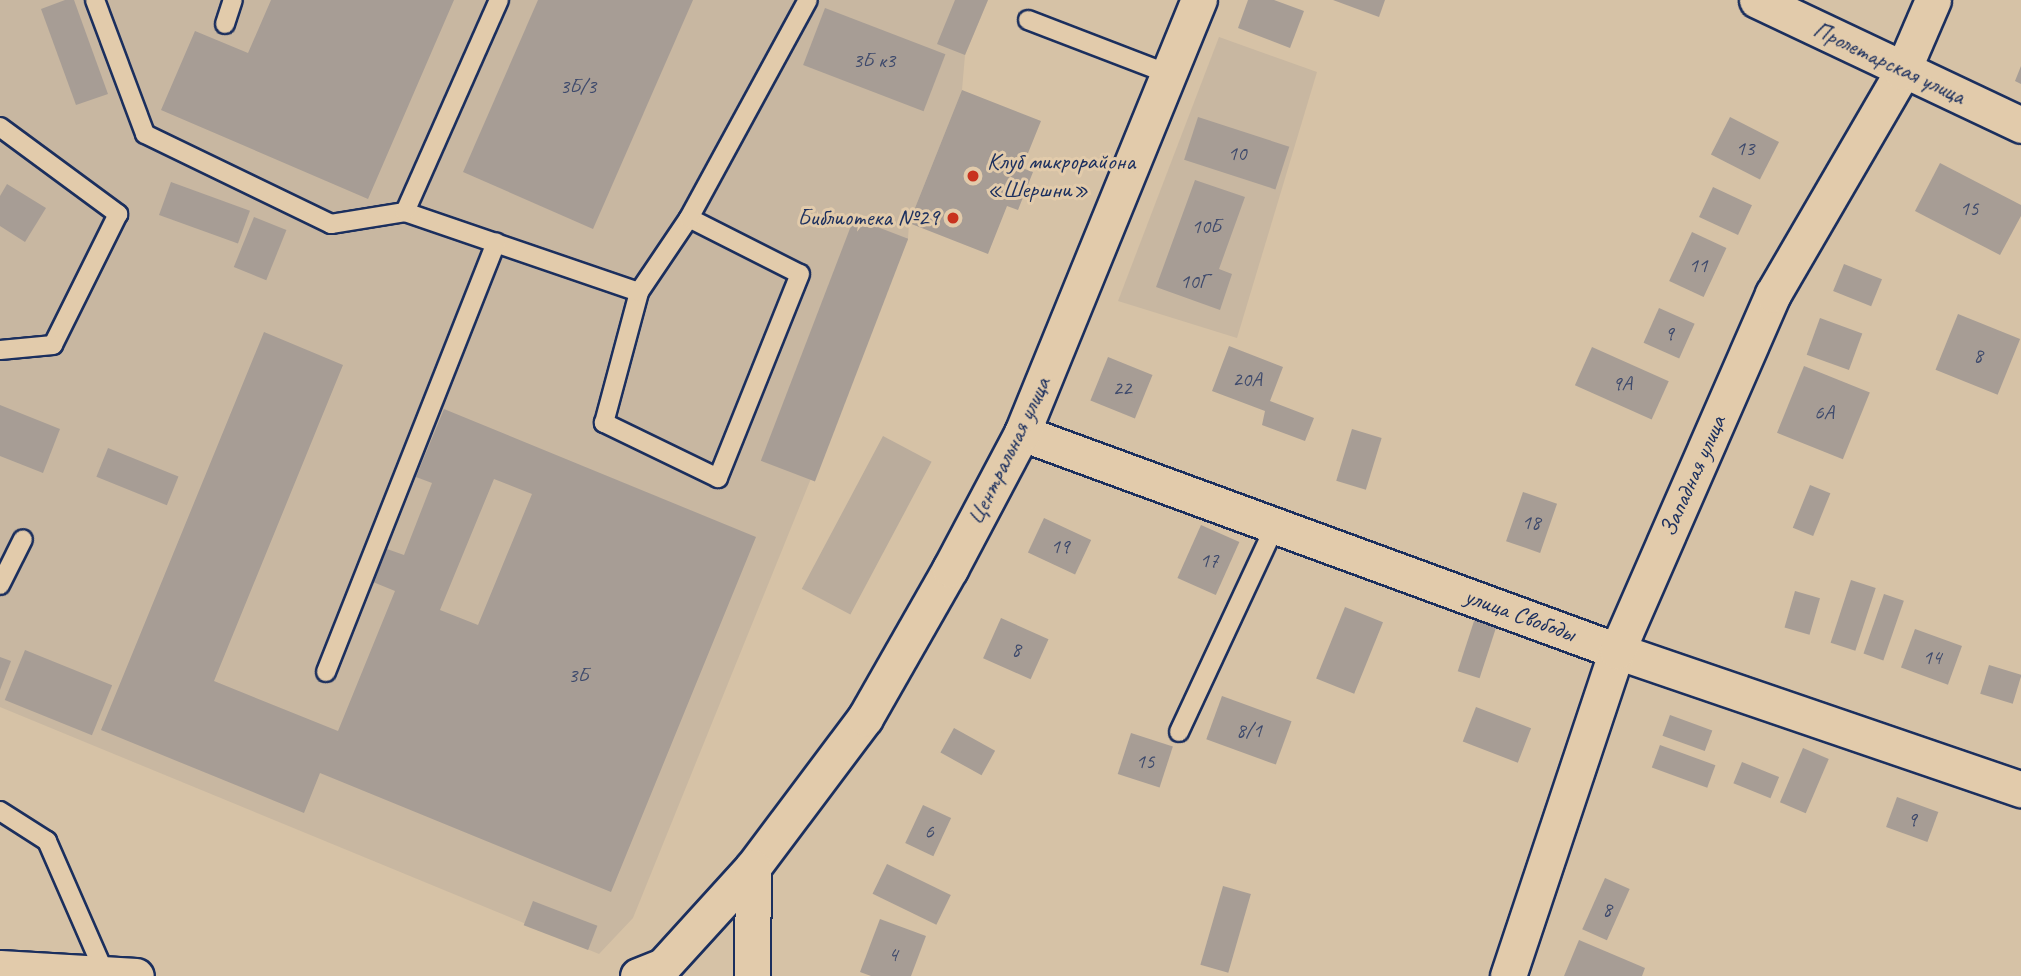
<!DOCTYPE html>
<meta charset="utf-8">
<style>
body{margin:0}
#map{position:relative;width:2021px;height:976px;overflow:hidden;background:#d6c2a6;font-family:Caveat,sans-serif}
div>[style]{position:absolute}
.built>*{inset:0;background:#c8b7a1}
.green>*{inset:0;background:#baac9c;transform-origin:0 0}
.building>*{inset:0;background:#a79d95;transform-origin:0 0}
.roads{filter:drop-shadow(2px 0 #1b2f5e) drop-shadow(-2px 0 #1b2f5e) drop-shadow(0 2px #1b2f5e) drop-shadow(0 -2px #1b2f5e)}
.service>*{height:18px;margin:-9px;padding:0 9px;transform-origin:9px;border-radius:9px;background:#e2cbab}
.minor>*{height:35px;margin:-17.5px;padding:0 17.5px;transform-origin:17.5px;border-radius:17.5px;background:#e2cbab}
.dots>*{width:19px;height:19px;translate:-50% -50%;box-sizing:border-box;border:4px solid #e2cbab;border-radius:50%}
span{translate:-50% -50%;white-space:nowrap;text-align:center;line-height:1.15;-webkit-text-stroke:6px #e2cbab;paint-order:stroke}
.number-label{font-size:21px;color:#3e4a6c}
.number-label span{-webkit-text-stroke-width:0}
.street-label{font-size:24px;color:#1b2f5e}
.poi-label{font-size:24px;color:#1b2f5e}
.left{translate:0 -50%;text-align:left}
.right{translate:-100% -50%;text-align:right}
</style>
<div id="map">
<div class="built">
<div style="clip-path:polygon(0 0,988px 0,965px 55px,962px 90px,909px 223px,908px 239px,633px 918px,599px 954px,0 707px)"></div>
<div style="clip-path:polygon(1219px 37px,1317px 72px,1237px 338px,1118px 301px)"></div>
</div>
<div class="green">
<div style="left:883px;top:436px;width:55px;height:173px;rotate:28deg"></div>
</div>
<div class="building">
<div style="clip-path:polygon(65px 0,74px 0,108px 94px,76px 105px,41px 9px)"></div>
<div style="clip-path:polygon(271px 0,454px 0,368px 199px,161px 110px,195px 31px,248px 53px)"></div>
<div style="clip-path:polygon(538px 0,693px 0,593px 229px,463px 172px)"></div>
<div style="clip-path:polygon(955px 0,988px 0,965px 55px,937px 44px)"></div>
<div style="clip-path:polygon(1248px 0,1274px 0,1304px 11px,1290px 48px,1238px 28px)"></div>
<div style="clip-path:polygon(1333px 0,1385px 0,1379px 17px)"></div>
<div style="left:825px;top:8px;width:129px;height:61px;rotate:21deg"></div>
<div style="clip-path:polygon(2021px 66px,2021px 84px,2015px 81px)"></div>
<div style="clip-path:polygon(962px 90px,1041px 121px,1022px 168px,1033px 172px,1018px 210px,1007px 206px,988px 254px,909px 223px)"></div>
<div style="left:1198px;top:117px;width:96px;height:45px;rotate:18deg"></div>
<div style="left:1730px;top:117px;width:55px;height:42px;rotate:27deg"></div>
<div style="clip-path:polygon(1940px 163px,2021px 205px,2021px 216px,2000px 255px,1915px 211px)"></div>
<div style="clip-path:polygon(1195px 180px,1245px 197px,1219px 269px,1232px 274px,1220px 310px,1156px 287px)"></div>
<div style="left:171px;top:182px;width:84px;height:35px;rotate:20deg"></div>
<div style="clip-path:polygon(7px 184px,46px 208px,25px 242px,0 226px,0 196px)"></div>
<div style="left:1713px;top:187px;width:43px;height:33px;rotate:25deg"></div>
<div style="left:254px;top:217px;width:35px;height:54px;rotate:22deg"></div>
<div style="left:854px;top:218px;width:58px;height:260px;rotate:21deg"></div>
<div style="left:1692px;top:232px;width:38px;height:54px;rotate:25deg"></div>
<div style="left:1844px;top:264px;width:41px;height:29px;rotate:22deg"></div>
<div style="left:1659px;top:308px;width:39px;height:38px;rotate:24deg"></div>
<div style="left:1958px;top:314px;width:67px;height:60px;rotate:22deg"></div>
<div style="left:1820px;top:318px;width:45px;height:39px;rotate:20deg"></div>
<div style="clip-path:polygon(evenodd,264px 332px,343px 365px,214px 681px,338px 731px,395px 591px,373px 582px,387px 549px,404px 555px,432px 483px,416px 477px,444px 409px,756px 537px,611px 892px,320px 773px,304px 813px,101px 730px,264px 332px,494px 479px,532px 494px,478px 625px,440px 610px,494px 479px)"></div>
<div style="clip-path:polygon(1229px 346px,1283px 367px,1270px 401px,1314px 418px,1305px 441px,1262px 425px,1265px 411px,1212px 391px)"></div>
<div style="left:1592px;top:347px;width:84px;height:42px;rotate:24deg"></div>
<div style="left:1108px;top:357px;width:48px;height:47px;rotate:22deg"></div>
<div style="left:1804px;top:366px;width:71px;height:72px;rotate:22deg"></div>
<div style="clip-path:polygon(0 405px,60px 429px,43px 473px,0 456px)"></div>
<div style="left:1352px;top:429px;width:31px;height:54px;rotate:17deg"></div>
<div style="left:108px;top:448px;width:76px;height:31px;rotate:22deg"></div>
<div style="left:1810px;top:485px;width:22px;height:46px;rotate:22deg"></div>
<div style="left:1523px;top:492px;width:36px;height:52px;rotate:19deg"></div>
<div style="left:1044px;top:518px;width:52px;height:38px;rotate:25deg"></div>
<div style="left:1201px;top:525px;width:42px;height:58px;rotate:24deg"></div>
<div style="left:1851px;top:580px;width:26px;height:66px;rotate:18deg"></div>
<div style="left:1795px;top:591px;width:26px;height:38px;rotate:16deg"></div>
<div style="left:1884px;top:594px;width:21px;height:63px;rotate:19deg"></div>
<div style="left:1345px;top:607px;width:41px;height:77px;rotate:22deg"></div>
<div style="left:1001px;top:618px;width:52px;height:44px;rotate:24deg"></div>
<div style="left:1475px;top:618px;width:23px;height:56px;rotate:18deg"></div>
<div style="left:1915px;top:629px;width:50px;height:41px;rotate:20deg"></div>
<div style="left:25px;top:650px;width:94px;height:54px;rotate:22deg"></div>
<div style="clip-path:polygon(0 657px,11px 661px,0 690px)"></div>
<div style="left:1989px;top:665px;width:34px;height:30px;rotate:17deg"></div>
<div style="left:1222px;top:696px;width:74px;height:46px;rotate:20deg"></div>
<div style="left:1476px;top:707px;width:59px;height:37px;rotate:21deg"></div>
<div style="left:1670px;top:715px;width:45px;height:22px;rotate:20deg"></div>
<div style="left:954px;top:728px;width:47px;height:28px;rotate:29deg"></div>
<div style="left:1131px;top:733px;width:44px;height:43px;rotate:18deg"></div>
<div style="left:1660px;top:745px;width:59px;height:24px;rotate:20deg"></div>
<div style="left:1803px;top:748px;width:28px;height:59px;rotate:23deg"></div>
<div style="left:1742px;top:762px;width:40px;height:23px;rotate:22deg"></div>
<div style="left:1897px;top:797px;width:44px;height:32px;rotate:20deg"></div>
<div style="left:923px;top:805px;width:31px;height:42px;rotate:25deg"></div>
<div style="left:887px;top:864px;width:71px;height:33px;rotate:26deg"></div>
<div style="left:1605px;top:878px;width:27px;height:56px;rotate:24deg"></div>
<div style="left:1223px;top:886px;width:29px;height:82px;rotate:16deg"></div>
<div style="left:533px;top:901px;width:69px;height:26px;rotate:21deg"></div>
<div style="clip-path:polygon(880px 919px,926px 936px,911px 976px,871px 976px,860px 972px)"></div>
<div style="clip-path:polygon(1579px 940px,1645px 968px,1642px 976px,1564px 976px)"></div>
</div>
<div class="roads">
<div class="service">
<div style="left:95px;top:0;width:143px;rotate:69.5deg"></div>
<div style="left:145px;top:134px;width:207px;rotate:25.8deg"></div>
<div style="left:331px;top:224px;width:75px;rotate:-9.2deg"></div>
<div style="left:405px;top:212px;width:247px;rotate:18.9deg"></div>
<div style="left:1028px;top:20px;width:151px;rotate:21deg"></div>
<div style="left:225px;top:24px;width:25px;rotate:-72deg"></div>
<div style="left:0;top:127px;width:147px;rotate:36.4deg"></div>
<div style="left:118px;top:214px;width:146px;rotate:116.4deg"></div>
<div style="left:53px;top:345px;width:53px;rotate:174.6deg"></div>
<div style="left:405px;top:212px;width:232px;rotate:-66.1deg"></div>
<div style="left:689px;top:218px;width:124px;rotate:26.8deg"></div>
<div style="left:800px;top:274px;width:220px;rotate:111.9deg"></div>
<div style="left:718px;top:478px;width:127px;rotate:-154.2deg"></div>
<div style="left:604px;top:423px;width:136px;rotate:-75deg"></div>
<div style="left:639px;top:292px;width:89px;rotate:-56deg"></div>
<div style="left:689px;top:218px;width:248px;rotate:-61.4deg"></div>
<div style="left:0;top:585px;width:51px;rotate:-63.4deg"></div>
<div style="left:326px;top:672px;width:462px;rotate:-68.4deg"></div>
<div style="left:1179px;top:732px;width:227px;rotate:-65deg"></div>
<div style="left:0;top:811px;width:56px;rotate:32.6deg"></div>
<div style="left:47px;top:841px;width:145px;rotate:66.4deg"></div>
</div>
<div class="minor">
<div style="left:1757px;top:0;width:292px;rotate:25.3deg"></div>
<div style="left:1022px;top:433px;width:634px;rotate:20.12deg"></div>
<div style="left:1617px;top:651px;width:427px;rotate:18.9deg"></div>
<div style="left:0;top:968px;width:136px;rotate:3.4deg"></div>
<div style="left:638px;top:976px;width:27px;rotate:-22deg"></div>
<div style="left:663px;top:966px;width:134px;rotate:-47.7deg"></div>
<div style="left:753px;top:867px;width:186px;rotate:-53.1deg"></div>
<div style="left:865px;top:718px;width:172px;rotate:-60.3deg"></div>
<div style="left:950px;top:569px;width:154px;rotate:-62.1deg"></div>
<div style="left:1022px;top:433px;width:468px;rotate:-67.8deg"></div>
<div style="left:752px;top:976px;width:109px;rotate:-89.5deg"></div>
<div style="left:1508px;top:976px;width:343px;rotate:-71.5deg"></div>
<div style="left:1617px;top:651px;width:390px;rotate:-66.4deg"></div>
<div style="left:1773px;top:294px;width:257px;rotate:-59.8deg"></div>
<div style="left:1902px;top:72px;width:78px;rotate:-66.7deg"></div>
</div>
</div>
<div class="dots">
<div style="left:973px;top:176px;background:#c8321e"></div>
<div style="left:953px;top:218px;background:#c8321e"></div>
</div>
<div class="number-label">
<span style="left:874px;top:60px">3Б к3</span>
<span style="left:578px;top:86px">3Б/3</span>
<span style="left:1745px;top:148px">13</span>
<span style="left:1237px;top:153px">10</span>
<span style="left:1969px;top:208px">15</span>
<span style="left:1206px;top:226px">10Б</span>
<span style="left:1698px;top:265px">11</span>
<span style="left:1194px;top:281px">10Г</span>
<span style="left:1669px;top:333px">9</span>
<span style="left:1978px;top:355px">8</span>
<span style="left:1247px;top:379px">20А</span>
<span style="left:1622px;top:383px">9А</span>
<span style="left:1122px;top:388px">22</span>
<span style="left:1824px;top:412px">6А</span>
<span style="left:1531px;top:522px">18</span>
<span style="left:1060px;top:546px">19</span>
<span style="left:1209px;top:560px">17</span>
<span style="left:1016px;top:649px">8</span>
<span style="left:1932px;top:657px">14</span>
<span style="left:578px;top:675px">3Б</span>
<span style="left:1249px;top:730px">8/1</span>
<span style="left:1145px;top:761px">15</span>
<span style="left:1912px;top:819px">9</span>
<span style="left:929px;top:831px">6</span>
<span style="left:1607px;top:909px">8</span>
<span style="left:893px;top:954px">4</span>
</div>
<div class="street-label">
<span style="left:1889px;top:63px;rotate:25deg">Пролетарская улица</span>
<span style="left:1009px;top:451px;rotate:-64deg">Центральная улица</span>
<span style="left:1693px;top:476px;rotate:-66deg">Западная улица</span>
<span style="left:1520px;top:615px;rotate:20deg">улица Свободы</span>
</div>
<div class="poi-label">
<span class="left" style="left:987px;top:176px">Клуб микрорайона<br>«Шершни»</span>
<span class="right" style="left:939px;top:218px">Библиотека №29</span>
</div>
</div>
